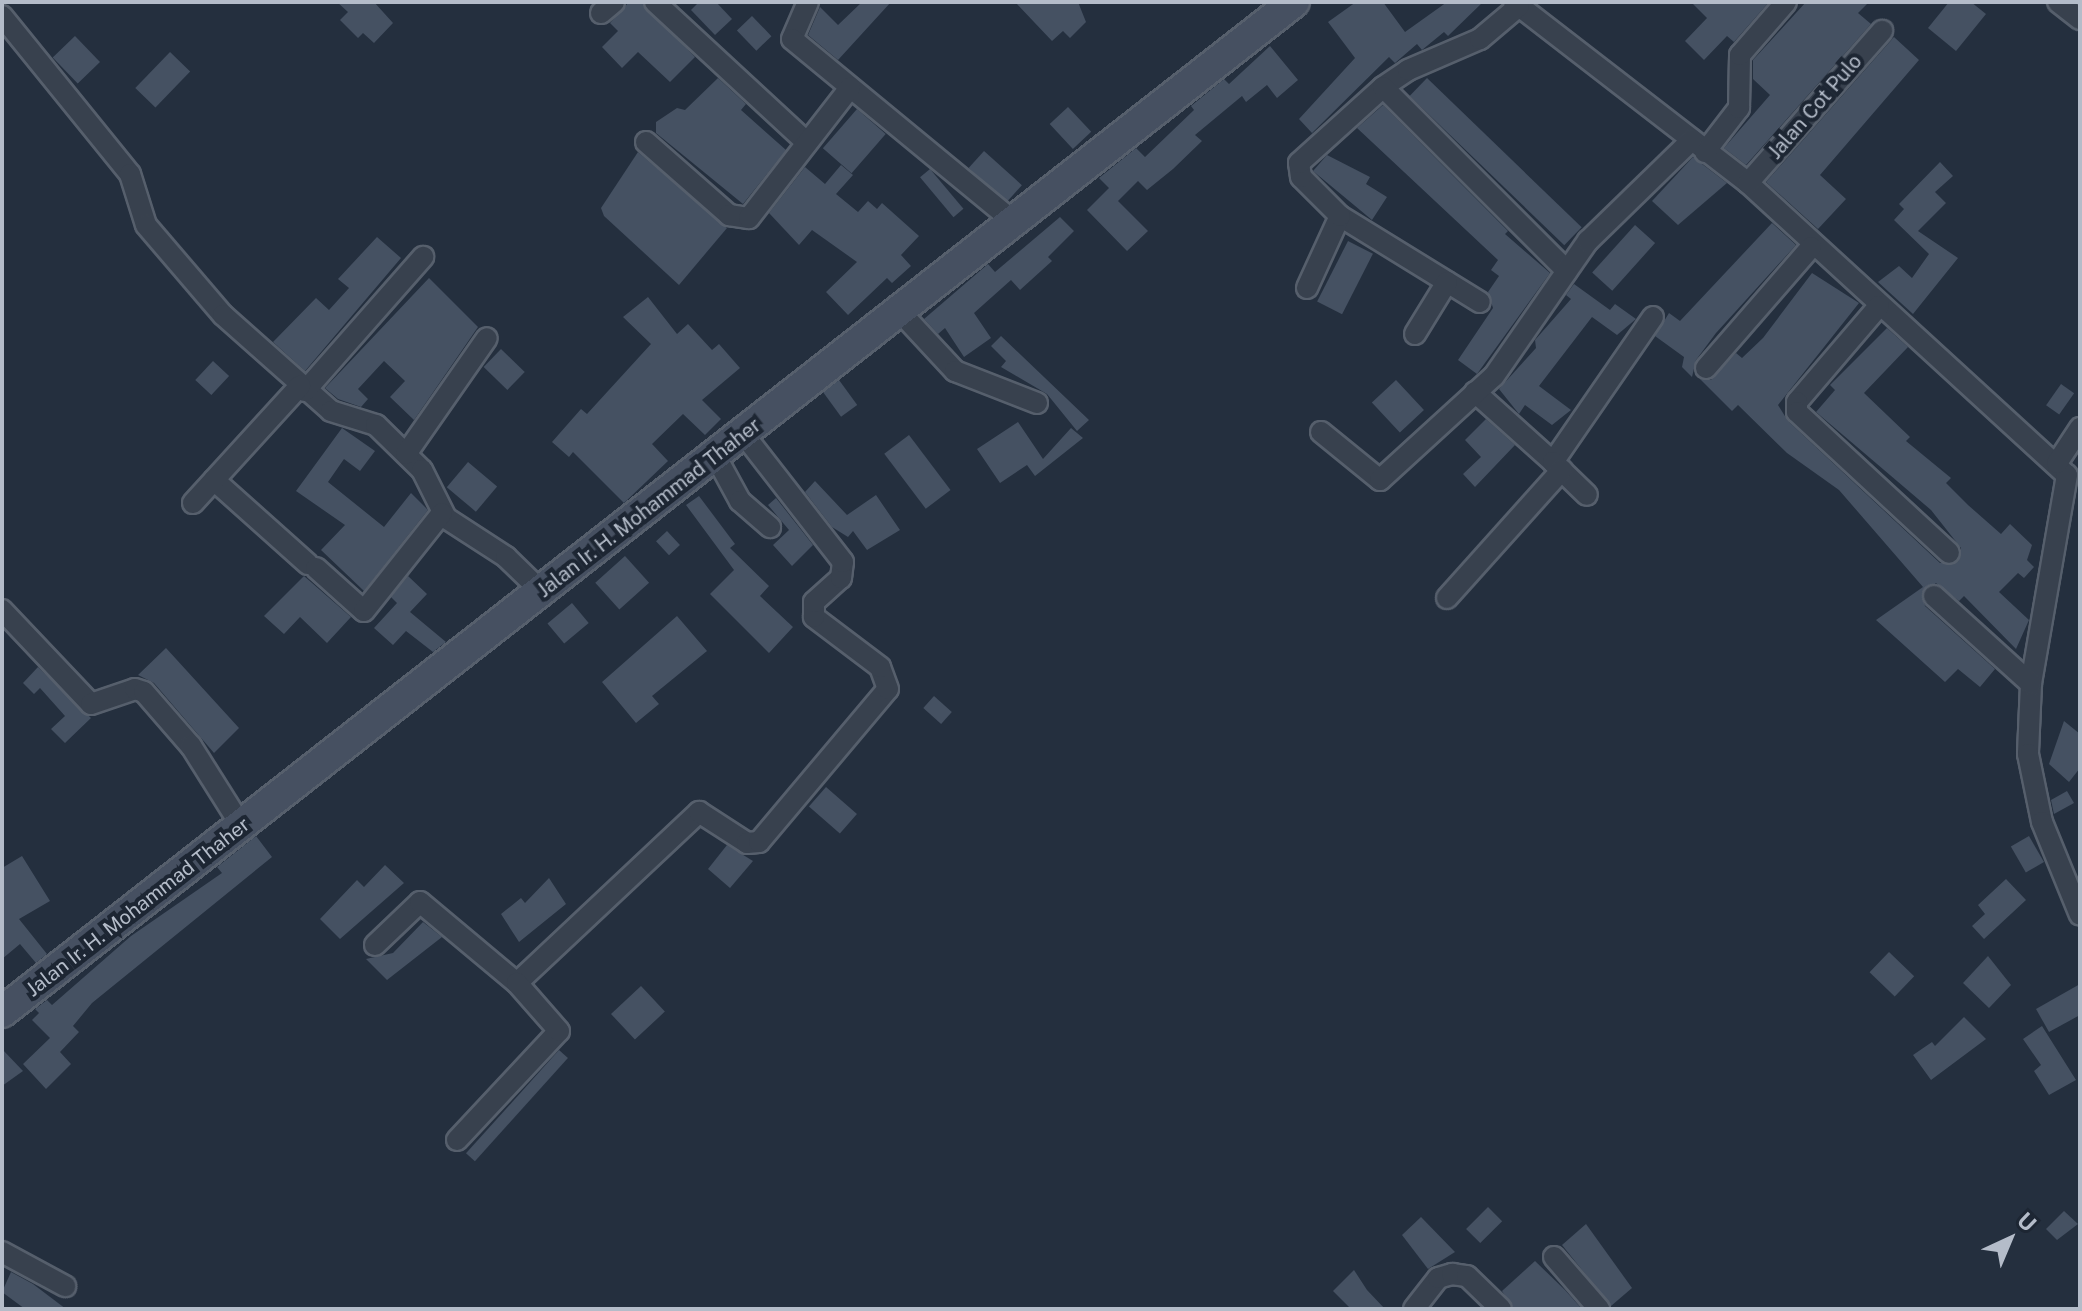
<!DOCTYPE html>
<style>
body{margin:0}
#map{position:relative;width:2082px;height:1311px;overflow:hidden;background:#242f3e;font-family:"Public Sans",sans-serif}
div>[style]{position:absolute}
.building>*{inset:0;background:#455162;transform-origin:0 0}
.roads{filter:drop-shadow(2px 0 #565f6c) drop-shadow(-2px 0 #565f6c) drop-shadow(0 2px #565f6c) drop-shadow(0 -2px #565f6c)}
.street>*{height:20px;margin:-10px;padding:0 10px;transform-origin:10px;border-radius:10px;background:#38414e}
.secondary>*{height:30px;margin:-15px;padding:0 15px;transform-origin:15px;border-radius:15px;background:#465061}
span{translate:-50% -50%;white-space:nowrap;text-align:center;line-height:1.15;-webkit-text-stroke:8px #1d2633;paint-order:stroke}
.street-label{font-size:20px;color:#b4bcc9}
.frame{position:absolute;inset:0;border:4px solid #b4bcc9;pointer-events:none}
.north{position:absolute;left:1970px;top:1199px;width:80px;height:80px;-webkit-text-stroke:6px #1d2633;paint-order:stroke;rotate:44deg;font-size:22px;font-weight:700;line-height:32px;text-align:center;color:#b4bcc9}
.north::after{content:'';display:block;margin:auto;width:28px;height:36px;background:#b4bcc9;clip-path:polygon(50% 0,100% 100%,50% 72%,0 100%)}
</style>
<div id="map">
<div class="building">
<div style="clip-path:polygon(337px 2px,374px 2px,393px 23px,374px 43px,363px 33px,358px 38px,340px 20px,348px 12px)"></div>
<div style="clip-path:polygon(629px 2px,642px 2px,695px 57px,670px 82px,638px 52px,622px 68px,602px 47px,618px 31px,610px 23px)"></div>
<div style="clip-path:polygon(699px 2px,716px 2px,732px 19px,715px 35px,691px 10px)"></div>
<div style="clip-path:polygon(862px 2px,891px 2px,838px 60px,808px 35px,820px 7px,838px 25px)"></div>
<div style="clip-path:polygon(1015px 2px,1078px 2px,1086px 22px,1070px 38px,1063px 31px,1052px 41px)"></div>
<div style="clip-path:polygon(1356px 2px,1383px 2px,1405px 32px,1447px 2px,1483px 2px,1448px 36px,1444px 32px,1422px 50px,1417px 44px,1395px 63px,1389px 57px,1312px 133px,1299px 119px,1355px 58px,1328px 22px)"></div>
<div style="clip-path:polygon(1691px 2px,1769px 2px,1734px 42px,1727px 36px,1704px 60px,1685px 41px,1707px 18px)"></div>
<div style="clip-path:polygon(1806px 2px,1869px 2px,1858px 13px,1871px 24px,1746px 165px,1724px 148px,1770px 95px,1753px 79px,1753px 60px)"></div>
<div style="clip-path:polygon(1949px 2px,1971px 2px,1986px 14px,1956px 51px,1928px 28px)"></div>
<div style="left:752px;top:16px;width:28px;height:21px;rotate:46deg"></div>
<div style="left:75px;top:36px;width:36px;height:31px;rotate:46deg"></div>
<div style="clip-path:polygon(1894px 37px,1919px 60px,1820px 175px,1846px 199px,1818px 229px,1766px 182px)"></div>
<div style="clip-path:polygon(1270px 46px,1298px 80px,1277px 98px,1267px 85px,1246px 102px,1242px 96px,1195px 135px,1202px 141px,1173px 169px,1147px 190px,1138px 181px,1118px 201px,1148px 231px,1127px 251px,1087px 210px,1109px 188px,1099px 178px,1136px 148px,1145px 157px,1194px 110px,1191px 106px,1224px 79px,1229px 84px)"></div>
<div style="left:170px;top:52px;width:28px;height:50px;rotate:44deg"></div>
<div style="clip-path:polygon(718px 78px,746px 104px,741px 110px,786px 150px,743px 204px,656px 133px,656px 122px,677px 108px,685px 110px)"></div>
<div style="left:1427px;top:78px;width:215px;height:25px;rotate:44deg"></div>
<div style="clip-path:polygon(1383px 105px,1508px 231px,1505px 234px,1550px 273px,1477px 374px,1458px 360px,1493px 308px,1488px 292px,1499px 276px,1491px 270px,1498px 260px,1357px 128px)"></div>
<div style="left:1068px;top:107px;width:34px;height:25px;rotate:47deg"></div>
<div style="left:857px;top:109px;width:38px;height:52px;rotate:41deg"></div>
<div style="left:984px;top:151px;width:51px;height:23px;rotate:42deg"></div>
<div style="clip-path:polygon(638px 152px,727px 228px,679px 285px,604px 216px,601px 208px)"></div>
<div style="clip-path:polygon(1327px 155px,1370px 177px,1366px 184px,1387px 197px,1372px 220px,1313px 171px)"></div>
<div style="clip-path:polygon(1693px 157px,1727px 183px,1678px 225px,1652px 201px)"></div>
<div style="clip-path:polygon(1940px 162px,1953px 176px,1935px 192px,1946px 203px,1918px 231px,1958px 258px,1913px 314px,1878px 282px,1899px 266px,1912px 278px,1929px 254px,1894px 220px,1904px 209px,1899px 204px)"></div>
<div style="clip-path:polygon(841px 165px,853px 175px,836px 194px,858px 212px,868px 201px,877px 209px,882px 203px,919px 236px,901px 255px,911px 266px,892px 283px,887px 278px,848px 315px,826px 292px,857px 262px,812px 230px,799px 245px,769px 213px,805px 167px,825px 184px)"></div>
<div style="left:930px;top:169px;width:52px;height:13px;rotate:50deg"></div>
<div style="clip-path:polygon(1060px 217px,1074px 231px,1048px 257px,1052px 261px,1020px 290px,1011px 280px,974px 313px,991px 338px,964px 357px,945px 328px,938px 334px,924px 319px,988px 264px,995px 272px)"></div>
<div style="clip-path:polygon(1772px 223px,1796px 245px,1716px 333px,1696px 360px,1692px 377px,1682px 367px,1684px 357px,1655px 336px,1669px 313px,1680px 321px)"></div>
<div style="left:1635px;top:225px;width:27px;height:64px;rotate:42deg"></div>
<div style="clip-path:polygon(377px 237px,401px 258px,305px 371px,273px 342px,316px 298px,329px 310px,349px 288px,338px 279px)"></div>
<div style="left:1348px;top:241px;width:28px;height:68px;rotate:27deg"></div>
<div style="clip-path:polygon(1812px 273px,1859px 303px,1778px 405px,1788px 421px,1940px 563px,1958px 562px,1961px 548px,1931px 510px,1816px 412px,1835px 390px,1830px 385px,1887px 328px,1908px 347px,1864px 393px,1910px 437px,1906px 441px,1951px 478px,1946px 483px,1968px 505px,2001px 534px,2010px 524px,2032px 545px,2027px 560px,2034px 567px,2024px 578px,2018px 573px,1999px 592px,2029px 620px,2016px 649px,1964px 596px,1959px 601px,1936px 583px,1922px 593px,1925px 606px,1995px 669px,1980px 687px,1958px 669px,1945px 682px,1876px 620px,1923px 587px,1839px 490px,1787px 453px,1738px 405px,1732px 411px,1700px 379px,1711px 380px,1736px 353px,1742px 358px,1763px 338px)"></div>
<div style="clip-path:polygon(429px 278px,478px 327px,414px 420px,390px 397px,405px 381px,384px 361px,358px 389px,368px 399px,361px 407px,338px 399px,325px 388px)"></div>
<div style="clip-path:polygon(1574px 284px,1610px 310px,1615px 304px,1636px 319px,1617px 335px,1592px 317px,1539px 386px,1571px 410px,1552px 425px,1525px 405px,1519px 414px,1499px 389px,1536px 348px,1535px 340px,1571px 299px,1566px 295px)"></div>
<div style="clip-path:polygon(648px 297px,677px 334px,688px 324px,712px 350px,719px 344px,740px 368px,702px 400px,721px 419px,705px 435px,683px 414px,652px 444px,668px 461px,624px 503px,573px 452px,569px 457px,552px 442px,581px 409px,587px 414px,651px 344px,623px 317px)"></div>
<div style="clip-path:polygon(1001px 336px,1089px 420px,1077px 431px,1047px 394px,1001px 367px,1006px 361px,991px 346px)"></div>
<div style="left:501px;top:349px;width:33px;height:25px;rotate:44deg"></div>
<div style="left:213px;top:361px;width:22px;height:26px;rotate:43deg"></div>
<div style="left:839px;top:380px;width:31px;height:20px;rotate:54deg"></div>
<div style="left:1396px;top:380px;width:41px;height:33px;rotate:47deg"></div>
<div style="left:2061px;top:384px;width:16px;height:26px;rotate:35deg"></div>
<div style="clip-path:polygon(1486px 419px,1515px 445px,1475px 487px,1463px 474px,1481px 457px,1465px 440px)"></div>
<div style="clip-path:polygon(1018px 422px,1043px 459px,1071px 428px,1083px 438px,1035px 476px,1027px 465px,1000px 483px,977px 449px)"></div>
<div style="clip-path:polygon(342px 428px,375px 451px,360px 471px,344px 459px,328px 482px,384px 527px,411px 493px,428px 510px,364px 591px,321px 550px,345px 525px,296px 491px)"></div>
<div style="left:909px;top:435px;width:69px;height:31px;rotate:53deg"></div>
<div style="left:468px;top:462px;width:38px;height:33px;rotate:40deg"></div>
<div style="clip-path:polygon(815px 481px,847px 515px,876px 495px,900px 530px,867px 550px,853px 531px,848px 537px,832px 527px,805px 492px)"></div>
<div style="clip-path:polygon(699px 496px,735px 544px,730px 548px,769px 586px,760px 596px,793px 627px,769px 653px,710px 594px,734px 570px,686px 505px)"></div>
<div style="clip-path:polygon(776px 498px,813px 545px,792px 566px,773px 545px,789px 530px,768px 505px)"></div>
<div style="left:667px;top:531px;width:19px;height:15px;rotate:47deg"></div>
<div style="left:625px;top:556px;width:36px;height:40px;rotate:48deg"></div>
<div style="clip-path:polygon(304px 576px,351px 617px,327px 643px,300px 617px,284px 634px,264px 616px)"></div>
<div style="clip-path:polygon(408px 576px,427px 594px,410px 612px,446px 642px,433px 652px,406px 631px,393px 645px,374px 628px,397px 603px,391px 597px)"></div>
<div style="left:572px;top:603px;width:26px;height:32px;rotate:50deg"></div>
<div style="clip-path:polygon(677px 616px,707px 651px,652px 696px,659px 704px,636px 723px,602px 682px)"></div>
<div style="clip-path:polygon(166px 648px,239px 728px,214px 753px,154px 683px,138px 675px)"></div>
<div style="clip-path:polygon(38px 667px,91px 718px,65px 743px,51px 729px,65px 716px,40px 688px,34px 694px,23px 683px)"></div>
<div style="left:934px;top:696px;width:24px;height:16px;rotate:42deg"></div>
<div style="clip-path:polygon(2064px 721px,2080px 734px,2080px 768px,2069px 782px,2049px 764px)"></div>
<div style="left:826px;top:787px;width:41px;height:26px;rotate:41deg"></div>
<div style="clip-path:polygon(2067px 791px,2074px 803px,2054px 814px,2051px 800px)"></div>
<div style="clip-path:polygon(256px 836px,272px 857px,92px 1003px,73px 1026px,79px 1032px,60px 1052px,71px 1064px,46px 1089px,23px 1064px,50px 1038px,32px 1020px,39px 1013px,35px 1009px,47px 1000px,52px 1005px,131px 936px,222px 873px,217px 867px)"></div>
<div style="left:2029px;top:836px;width:30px;height:21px;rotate:60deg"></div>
<div style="clip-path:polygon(727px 845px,753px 861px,730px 888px,708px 869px)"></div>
<div style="clip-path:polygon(22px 856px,50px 901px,19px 919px,47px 954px,36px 963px,20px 944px,2px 959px,2px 868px)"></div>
<div style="clip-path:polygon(385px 865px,404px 883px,340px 939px,320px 919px,357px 880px,364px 887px)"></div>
<div style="clip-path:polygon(549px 878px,566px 904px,519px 942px,501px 914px,521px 898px,525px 903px)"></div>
<div style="clip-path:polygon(2006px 879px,2026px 900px,1984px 939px,1972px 926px,1985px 914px,1978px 905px)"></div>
<div style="clip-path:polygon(423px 922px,442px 937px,387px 980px,366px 959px,393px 953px)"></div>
<div style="left:1889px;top:952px;width:35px;height:28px;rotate:44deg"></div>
<div style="clip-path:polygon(1988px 956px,2011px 985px,1989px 1008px,1963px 983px)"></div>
<div style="clip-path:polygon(2080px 984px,2080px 1015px,2049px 1032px,2036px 1009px)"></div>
<div style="left:641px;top:986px;width:35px;height:41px;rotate:47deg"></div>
<div style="clip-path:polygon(1964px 1017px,1986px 1039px,1931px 1080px,1913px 1055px,1932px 1042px,1935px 1046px)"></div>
<div style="clip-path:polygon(2042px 1026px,2076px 1080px,2049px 1095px,2034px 1071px,2041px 1065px,2023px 1039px)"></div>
<div style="clip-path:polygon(2px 1049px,23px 1071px,2px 1086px)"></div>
<div style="left:559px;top:1050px;width:12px;height:139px;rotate:42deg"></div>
<div style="left:1488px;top:1207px;width:20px;height:31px;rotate:45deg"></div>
<div style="clip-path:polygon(2064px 1211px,2078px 1224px,2057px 1240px,2046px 1229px)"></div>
<div style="clip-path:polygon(1421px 1217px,1455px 1252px,1428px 1269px,1402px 1235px)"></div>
<div style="clip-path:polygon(1586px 1224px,1632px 1288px,1611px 1306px,1562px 1245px)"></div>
<div style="clip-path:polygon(1535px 1261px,1565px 1290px,1582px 1309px,1514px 1309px,1502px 1291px)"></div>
<div style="clip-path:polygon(1354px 1270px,1367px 1290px,1385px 1309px,1351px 1309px,1333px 1291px)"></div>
<div style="clip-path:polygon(11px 1272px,33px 1284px,66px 1309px,25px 1309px,2px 1292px)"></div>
</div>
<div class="roads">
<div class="street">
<div style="left:655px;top:2px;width:207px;rotate:42.8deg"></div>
<div style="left:808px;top:2px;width:40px;rotate:113.4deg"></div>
<div style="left:792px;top:39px;width:289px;rotate:39.5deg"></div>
<div style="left:1514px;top:2px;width:296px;rotate:37.7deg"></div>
<div style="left:1748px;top:183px;width:432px;rotate:42.5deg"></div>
<div style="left:2067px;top:475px;width:212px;rotate:99.8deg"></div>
<div style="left:2031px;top:684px;width:70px;rotate:92.5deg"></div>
<div style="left:2028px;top:754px;width:69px;rotate:78.4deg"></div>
<div style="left:2042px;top:822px;width:100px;rotate:67.8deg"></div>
<div style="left:2058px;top:2px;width:28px;rotate:38deg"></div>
<div style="left:601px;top:13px;width:17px;rotate:-40deg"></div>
<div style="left:2px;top:16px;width:203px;rotate:51deg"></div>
<div style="left:130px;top:174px;width:53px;rotate:72.6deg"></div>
<div style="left:146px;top:225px;width:118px;rotate:49.5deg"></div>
<div style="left:223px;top:315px;width:144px;rotate:41.6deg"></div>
<div style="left:331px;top:411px;width:47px;rotate:17.3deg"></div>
<div style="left:376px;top:425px;width:64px;rotate:44.4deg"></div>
<div style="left:422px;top:470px;width:54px;rotate:63.4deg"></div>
<div style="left:446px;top:518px;width:72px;rotate:33deg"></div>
<div style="left:506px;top:557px;width:49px;rotate:44.2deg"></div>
<div style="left:1383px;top:87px;width:30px;rotate:-34deg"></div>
<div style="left:1408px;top:70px;width:78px;rotate:-23.3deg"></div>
<div style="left:1480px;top:39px;width:51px;rotate:-40.2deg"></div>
<div style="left:646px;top:142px;width:111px;rotate:41.3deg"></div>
<div style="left:729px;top:215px;width:20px;rotate:9deg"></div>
<div style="left:749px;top:218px;width:165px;rotate:-52.2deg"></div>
<div style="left:1705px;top:152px;width:56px;rotate:-52.3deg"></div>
<div style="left:1739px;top:108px;width:53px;rotate:-88.9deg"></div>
<div style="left:1740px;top:55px;width:70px;rotate:-49deg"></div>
<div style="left:1748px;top:183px;width:203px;rotate:-48.6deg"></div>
<div style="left:1340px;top:216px;width:164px;rotate:31.6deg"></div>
<div style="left:1307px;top:288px;width:79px;rotate:-65.4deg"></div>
<div style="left:1340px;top:216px;width:55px;rotate:-135deg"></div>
<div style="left:1301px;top:177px;width:14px;rotate:-98deg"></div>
<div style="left:1299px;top:163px;width:113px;rotate:-42.1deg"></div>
<div style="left:1383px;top:87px;width:260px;rotate:45deg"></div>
<div style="left:1879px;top:306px;width:126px;rotate:130.5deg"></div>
<div style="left:1797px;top:402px;width:10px;rotate:90deg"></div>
<div style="left:1797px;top:412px;width:207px;rotate:42.8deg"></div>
<div style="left:902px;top:314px;width:78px;rotate:47.1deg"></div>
<div style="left:955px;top:371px;width:88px;rotate:21.3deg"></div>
<div style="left:1415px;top:334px;width:61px;rotate:-58.4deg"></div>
<div style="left:1706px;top:368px;width:160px;rotate:-49deg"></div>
<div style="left:305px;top:391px;width:179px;rotate:-48.6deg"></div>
<div style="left:1475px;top:392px;width:105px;rotate:41.9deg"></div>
<div style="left:1553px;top:462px;width:176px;rotate:-55.4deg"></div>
<div style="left:1321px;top:432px;width:76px;rotate:39.1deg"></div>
<div style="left:1380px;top:480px;width:154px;rotate:-42.4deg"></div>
<div style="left:1494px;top:376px;width:165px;rotate:-55.2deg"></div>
<div style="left:1588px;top:241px;width:145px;rotate:-44.2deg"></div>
<div style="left:406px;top:454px;width:141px;rotate:-55.1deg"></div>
<div style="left:716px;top:457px;width:50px;rotate:61.4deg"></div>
<div style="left:740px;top:501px;width:40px;rotate:41deg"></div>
<div style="left:1553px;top:462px;width:47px;rotate:44.1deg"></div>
<div style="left:2057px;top:463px;width:42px;rotate:-56.7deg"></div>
<div style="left:214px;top:480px;width:126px;rotate:41.8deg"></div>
<div style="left:193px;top:503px;width:159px;rotate:-47.6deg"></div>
<div style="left:316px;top:568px;width:64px;rotate:41.9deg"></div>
<div style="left:364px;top:611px;width:125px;rotate:-51.5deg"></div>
<div style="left:1934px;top:596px;width:131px;rotate:42.2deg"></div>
<div style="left:1447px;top:598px;width:172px;rotate:-48.1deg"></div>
<div style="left:2px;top:610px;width:129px;rotate:46.6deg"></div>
<div style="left:91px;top:704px;width:46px;rotate:-18.8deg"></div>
<div style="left:135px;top:689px;width:9px;rotate:18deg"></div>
<div style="left:144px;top:692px;width:72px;rotate:49deg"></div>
<div style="left:191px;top:746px;width:96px;rotate:57.8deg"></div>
<div style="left:375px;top:945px;width:62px;rotate:-43.7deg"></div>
<div style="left:420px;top:902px;width:126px;rotate:39.9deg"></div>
<div style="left:517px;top:983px;width:250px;rotate:-43.2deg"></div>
<div style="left:699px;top:812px;width:57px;rotate:32.9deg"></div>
<div style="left:747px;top:843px;width:12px;rotate:-5deg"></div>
<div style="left:759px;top:842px;width:200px;rotate:-49.9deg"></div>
<div style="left:888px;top:689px;width:23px;rotate:-110deg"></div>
<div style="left:880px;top:667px;width:83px;rotate:-142.9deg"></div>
<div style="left:814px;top:617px;width:15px;rotate:-90deg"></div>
<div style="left:814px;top:602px;width:36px;rotate:-42deg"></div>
<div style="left:841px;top:578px;width:16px;rotate:-83deg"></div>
<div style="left:843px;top:562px;width:161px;rotate:-127.9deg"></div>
<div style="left:457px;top:1140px;width:149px;rotate:-46.9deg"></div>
<div style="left:559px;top:1031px;width:64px;rotate:-131.2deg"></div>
<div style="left:2px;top:1252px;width:72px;rotate:28.4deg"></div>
<div style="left:1554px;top:1257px;width:69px;rotate:49.1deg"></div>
<div style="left:1414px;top:1309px;width:39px;rotate:-52deg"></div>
<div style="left:1438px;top:1278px;width:15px;rotate:-16deg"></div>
<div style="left:1452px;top:1274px;width:15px;rotate:8deg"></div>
<div style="left:1467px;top:1276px;width:47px;rotate:44.1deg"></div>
</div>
<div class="secondary">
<div style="left:2px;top:1012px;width:1640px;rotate:-38.02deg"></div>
</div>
</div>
<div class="street-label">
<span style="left:1815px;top:107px;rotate:-49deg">Jalan Cot Pulo</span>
<span style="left:649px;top:508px;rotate:-38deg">Jalan Ir. H. Mohammad Thaher</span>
<span style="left:138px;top:907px;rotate:-38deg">Jalan Ir. H. Mohammad Thaher</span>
</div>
<div class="frame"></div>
<div class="north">U</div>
</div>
